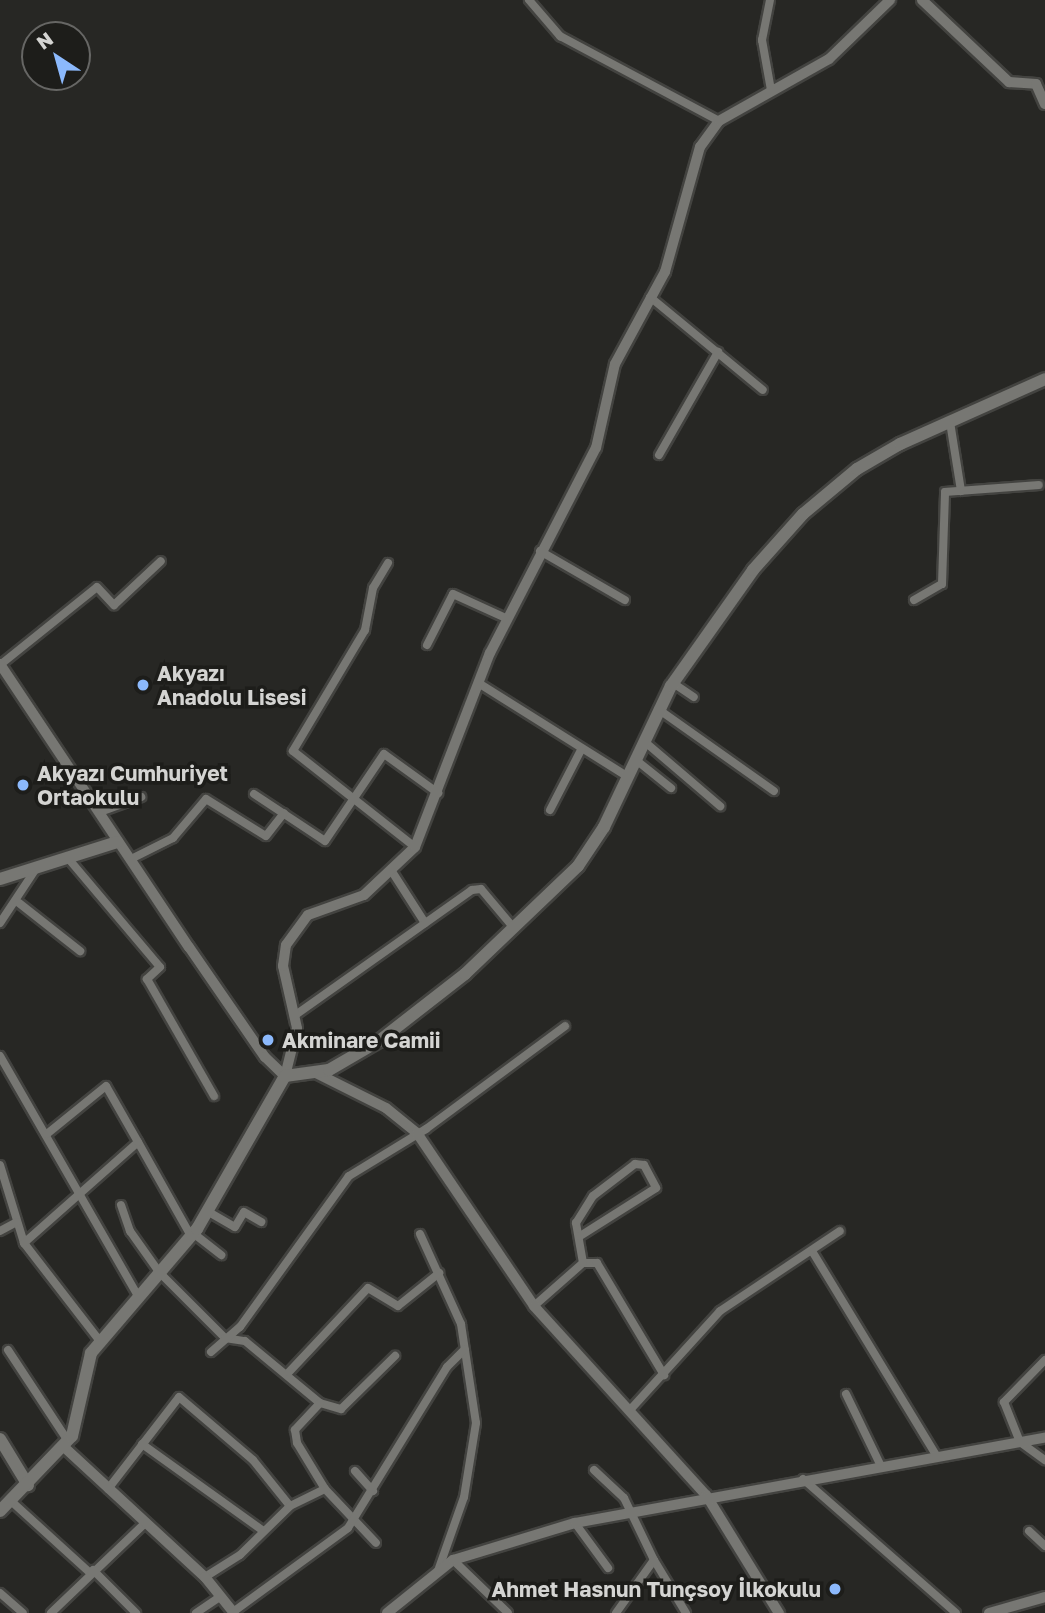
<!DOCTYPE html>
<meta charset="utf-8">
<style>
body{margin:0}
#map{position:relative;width:1045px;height:1613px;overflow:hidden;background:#272724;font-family:"Golos Text",sans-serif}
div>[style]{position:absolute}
.roads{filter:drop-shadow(2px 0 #434340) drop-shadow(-2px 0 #434340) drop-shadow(0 2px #434340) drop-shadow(0 -2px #434340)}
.minor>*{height:8px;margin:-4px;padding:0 4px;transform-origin:4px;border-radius:4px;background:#777773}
.tertiary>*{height:10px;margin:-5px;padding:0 5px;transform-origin:5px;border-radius:5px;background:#777773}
.secondary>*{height:12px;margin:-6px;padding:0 6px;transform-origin:6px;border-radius:6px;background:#777773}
.dots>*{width:19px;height:19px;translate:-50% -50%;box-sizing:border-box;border:4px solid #1d1d1a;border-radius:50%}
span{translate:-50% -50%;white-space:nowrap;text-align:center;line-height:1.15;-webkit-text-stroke:7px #1d1d1a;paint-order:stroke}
.poi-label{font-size:21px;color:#d4d4d2;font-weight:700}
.left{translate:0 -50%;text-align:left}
.right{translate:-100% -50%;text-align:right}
.north{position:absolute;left:21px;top:21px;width:70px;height:70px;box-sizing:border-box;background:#1d1d1a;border:2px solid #666664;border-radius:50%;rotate:324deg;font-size:19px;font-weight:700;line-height:28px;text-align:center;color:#d4d4d2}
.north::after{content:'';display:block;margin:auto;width:24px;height:32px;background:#8cb9fc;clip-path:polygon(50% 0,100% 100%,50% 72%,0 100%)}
</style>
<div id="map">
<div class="roads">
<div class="minor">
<div style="left:529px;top:0;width:48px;rotate:49.3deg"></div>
<div style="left:560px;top:36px;width:180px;rotate:28.1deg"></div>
<div style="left:770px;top:0;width:41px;rotate:101.3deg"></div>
<div style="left:762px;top:40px;width:51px;rotate:79.8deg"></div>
<div style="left:650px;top:297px;width:146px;rotate:39.5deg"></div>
<div style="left:950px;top:422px;width:70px;rotate:80.9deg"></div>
<div style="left:659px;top:455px;width:119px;rotate:-60.2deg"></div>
<div style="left:540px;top:551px;width:98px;rotate:30deg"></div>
<div style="left:388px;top:563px;width:29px;rotate:121deg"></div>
<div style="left:373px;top:588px;width:43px;rotate:100.8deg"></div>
<div style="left:365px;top:630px;width:141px;rotate:120.8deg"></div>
<div style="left:293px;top:751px;width:155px;rotate:38.2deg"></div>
<div style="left:914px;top:600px;width:32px;rotate:-30deg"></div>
<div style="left:942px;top:584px;width:92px;rotate:-88.1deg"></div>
<div style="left:945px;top:492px;width:94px;rotate:-4.3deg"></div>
<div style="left:427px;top:645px;width:57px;rotate:-63deg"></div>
<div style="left:453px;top:594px;width:60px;rotate:24.4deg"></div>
<div style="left:0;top:665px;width:124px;rotate:-38.8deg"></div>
<div style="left:97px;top:587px;width:25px;rotate:47deg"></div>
<div style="left:114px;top:605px;width:64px;rotate:-43.1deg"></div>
<div style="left:673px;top:683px;width:25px;rotate:34deg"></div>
<div style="left:480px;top:684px;width:175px;rotate:32.1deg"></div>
<div style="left:658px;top:709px;width:142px;rotate:35.3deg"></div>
<div style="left:645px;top:742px;width:99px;rotate:40.5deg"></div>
<div style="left:636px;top:760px;width:45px;rotate:38.7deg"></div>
<div style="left:254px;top:794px;width:85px;rotate:33.5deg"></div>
<div style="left:325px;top:841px;width:105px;rotate:-55.9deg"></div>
<div style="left:384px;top:754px;width:67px;rotate:35.8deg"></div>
<div style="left:550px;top:810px;width:68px;rotate:-62.7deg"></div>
<div style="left:100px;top:812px;width:44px;rotate:-20.1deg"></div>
<div style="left:67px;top:857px;width:144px;rotate:49.8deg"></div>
<div style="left:160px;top:967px;width:18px;rotate:137deg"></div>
<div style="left:147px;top:979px;width:135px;rotate:60.2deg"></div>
<div style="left:131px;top:859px;width:47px;rotate:-26.6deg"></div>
<div style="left:173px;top:838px;width:51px;rotate:-49.8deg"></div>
<div style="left:206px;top:799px;width:70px;rotate:31.7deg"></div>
<div style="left:266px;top:836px;width:29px;rotate:-52deg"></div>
<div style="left:391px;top:870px;width:63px;rotate:57.3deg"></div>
<div style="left:19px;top:903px;width:78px;rotate:38.2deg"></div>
<div style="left:0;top:923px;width:67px;rotate:-56.5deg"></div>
<div style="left:294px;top:1016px;width:218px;rotate:-35.3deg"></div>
<div style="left:472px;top:890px;width:9px;rotate:-6deg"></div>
<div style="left:481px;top:889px;width:50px;rotate:49.9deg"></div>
<div style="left:0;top:1056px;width:277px;rotate:60.1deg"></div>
<div style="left:138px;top:1142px;width:108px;rotate:60.6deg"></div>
<div style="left:0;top:1165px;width:82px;rotate:72.9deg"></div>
<div style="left:24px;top:1243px;width:123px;rotate:52.3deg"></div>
<div style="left:121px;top:1205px;width:28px;rotate:71deg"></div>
<div style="left:130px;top:1231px;width:50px;rotate:54.7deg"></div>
<div style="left:159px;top:1272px;width:93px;rotate:45deg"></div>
<div style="left:225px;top:1338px;width:20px;rotate:9deg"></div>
<div style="left:245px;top:1341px;width:97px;rotate:39.6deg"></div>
<div style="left:320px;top:1403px;width:22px;rotate:16deg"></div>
<div style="left:341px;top:1409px;width:76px;rotate:-44.5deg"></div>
<div style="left:207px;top:1211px;width:32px;rotate:30deg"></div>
<div style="left:235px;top:1227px;width:17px;rotate:-59deg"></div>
<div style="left:244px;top:1212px;width:20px;rotate:30deg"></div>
<div style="left:0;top:1231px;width:19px;rotate:-28deg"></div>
<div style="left:193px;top:1233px;width:36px;rotate:38deg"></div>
<div style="left:420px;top:1234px;width:99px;rotate:65.5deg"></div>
<div style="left:461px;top:1324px;width:100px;rotate:81.4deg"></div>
<div style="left:476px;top:1423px;width:75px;rotate:99.2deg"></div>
<div style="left:464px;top:1497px;width:78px;rotate:109.4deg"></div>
<div style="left:24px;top:1243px;width:152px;rotate:-41.5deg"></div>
<div style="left:138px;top:1142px;width:64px;rotate:-119.7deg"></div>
<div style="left:106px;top:1086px;width:76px;rotate:140.9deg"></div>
<div style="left:812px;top:1251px;width:239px;rotate:58.7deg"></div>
<div style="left:583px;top:1263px;width:14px"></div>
<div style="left:597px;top:1263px;width:131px;rotate:59.1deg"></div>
<div style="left:534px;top:1306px;width:65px;rotate:-41.3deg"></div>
<div style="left:583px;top:1263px;width:41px;rotate:-99.9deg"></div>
<div style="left:576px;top:1223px;width:32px;rotate:-58deg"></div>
<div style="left:593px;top:1196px;width:53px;rotate:-37.3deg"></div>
<div style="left:635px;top:1164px;width:9px;rotate:6deg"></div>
<div style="left:644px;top:1165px;width:26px;rotate:62deg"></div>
<div style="left:656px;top:1188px;width:90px;rotate:147.7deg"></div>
<div style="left:8px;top:1350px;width:109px;rotate:56.6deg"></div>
<div style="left:211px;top:1352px;width:38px;rotate:-41deg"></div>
<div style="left:240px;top:1327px;width:186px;rotate:-54.2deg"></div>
<div style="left:349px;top:1176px;width:90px;rotate:-31.4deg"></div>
<div style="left:426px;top:1129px;width:173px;rotate:-36.5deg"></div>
<div style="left:1045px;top:1360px;width:59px;rotate:134.3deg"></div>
<div style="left:1004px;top:1402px;width:43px;rotate:68.2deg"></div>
<div style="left:1020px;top:1442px;width:31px;rotate:36deg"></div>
<div style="left:289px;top:1372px;width:115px;rotate:-46.8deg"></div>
<div style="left:368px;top:1288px;width:35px;rotate:31deg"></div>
<div style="left:398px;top:1306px;width:53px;rotate:-38.8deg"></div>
<div style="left:846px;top:1394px;width:78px;rotate:64.1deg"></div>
<div style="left:320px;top:1403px;width:37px;rotate:133deg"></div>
<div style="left:295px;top:1430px;width:13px;rotate:81deg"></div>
<div style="left:297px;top:1443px;width:54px;rotate:58.7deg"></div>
<div style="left:325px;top:1489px;width:74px;rotate:46.6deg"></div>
<div style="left:630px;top:1410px;width:134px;rotate:-47.7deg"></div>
<div style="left:720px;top:1311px;width:144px;rotate:-33.7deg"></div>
<div style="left:142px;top:1444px;width:148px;rotate:35.6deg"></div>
<div style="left:594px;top:1470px;width:41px;rotate:43deg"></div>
<div style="left:624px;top:1498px;width:69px;rotate:64.2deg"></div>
<div style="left:355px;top:1471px;width:27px;rotate:48deg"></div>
<div style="left:803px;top:1479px;width:203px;rotate:41.2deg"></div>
<div style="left:108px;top:1489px;width:116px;rotate:-52.3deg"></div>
<div style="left:179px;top:1397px;width:97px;rotate:40.4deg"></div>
<div style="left:253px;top:1460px;width:59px;rotate:51.2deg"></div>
<div style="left:11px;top:1501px;width:105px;rotate:42.3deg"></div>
<div style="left:575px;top:1523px;width:56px;rotate:53.7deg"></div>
<div style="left:1029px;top:1531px;width:22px;rotate:43deg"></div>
<div style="left:453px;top:1560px;width:76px;rotate:43.9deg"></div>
<div style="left:93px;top:1570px;width:61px;rotate:45deg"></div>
<div style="left:205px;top:1577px;width:41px;rotate:-32.2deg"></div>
<div style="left:240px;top:1555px;width:70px;rotate:-44.4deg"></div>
<div style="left:290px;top:1506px;width:39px;rotate:-26deg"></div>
<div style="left:0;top:1593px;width:30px;rotate:41deg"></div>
<div style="left:233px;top:1612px;width:142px;rotate:-36.1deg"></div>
<div style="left:348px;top:1528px;width:189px;rotate:-58.4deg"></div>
<div style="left:447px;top:1367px;width:25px;rotate:-45deg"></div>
<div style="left:51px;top:1613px;width:127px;rotate:-43.7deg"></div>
<div style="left:196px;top:1613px;width:27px;rotate:-34deg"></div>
<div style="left:616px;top:1613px;width:65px;rotate:-54.4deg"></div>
<div style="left:654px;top:1560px;width:62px;rotate:58.9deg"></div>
</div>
<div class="tertiary">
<div style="left:922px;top:0;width:120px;rotate:43.3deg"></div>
<div style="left:1009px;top:82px;width:27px;rotate:4deg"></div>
<div style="left:1036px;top:84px;width:22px;rotate:66deg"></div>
<div style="left:0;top:664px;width:340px;rotate:56.3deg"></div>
<div style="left:189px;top:947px;width:134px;rotate:55.4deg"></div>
<div style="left:265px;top:1057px;width:28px;rotate:44deg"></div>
<div style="left:285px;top:1076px;width:49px;rotate:-76deg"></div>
<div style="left:297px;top:1028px;width:64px;rotate:-102.7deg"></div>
<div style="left:283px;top:966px;width:21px;rotate:-82deg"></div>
<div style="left:286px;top:945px;width:37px;rotate:-54deg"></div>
<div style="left:308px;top:915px;width:59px;rotate:-19.7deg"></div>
<div style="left:364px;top:895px;width:70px;rotate:-43.3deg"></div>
<div style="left:415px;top:847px;width:208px;rotate:-68.9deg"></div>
<div style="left:490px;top:653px;width:231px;rotate:-62.7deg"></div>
<div style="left:596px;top:448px;width:86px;rotate:-77.3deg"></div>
<div style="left:615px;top:364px;width:105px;rotate:-61.5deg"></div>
<div style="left:665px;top:272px;width:130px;rotate:-74.4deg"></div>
<div style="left:700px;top:147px;width:32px;rotate:-54deg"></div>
<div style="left:719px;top:121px;width:126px;rotate:-29.4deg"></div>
<div style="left:829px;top:59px;width:85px;rotate:-44deg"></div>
<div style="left:314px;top:1072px;width:80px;rotate:26.6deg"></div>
<div style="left:386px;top:1108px;width:40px;rotate:39deg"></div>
<div style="left:417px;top:1133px;width:209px;rotate:55.9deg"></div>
<div style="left:534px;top:1306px;width:256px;rotate:47.7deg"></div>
<div style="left:706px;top:1495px;width:139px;rotate:58.3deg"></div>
<div style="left:64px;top:1447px;width:192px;rotate:42.7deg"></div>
<div style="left:205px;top:1577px;width:46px;rotate:51.1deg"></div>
<div style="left:387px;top:1613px;width:85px;rotate:-38.8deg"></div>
<div style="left:453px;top:1560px;width:127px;rotate:-16.9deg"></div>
<div style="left:575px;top:1523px;width:478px;rotate:-10.3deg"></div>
<div style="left:989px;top:1613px;width:58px;rotate:-15.9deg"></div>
</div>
<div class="secondary">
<div style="left:0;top:879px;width:123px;rotate:-17.5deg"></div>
<div style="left:0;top:1439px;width:54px;rotate:58.7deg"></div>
<div style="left:0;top:1511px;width:104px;rotate:-46.2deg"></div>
<div style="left:72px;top:1436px;width:85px;rotate:-77.1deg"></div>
<div style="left:91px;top:1353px;width:163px;rotate:-49.5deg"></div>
<div style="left:197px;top:1229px;width:177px;rotate:-60.1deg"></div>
<div style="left:285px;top:1076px;width:44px;rotate:-7.8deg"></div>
<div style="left:329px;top:1070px;width:58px;rotate:-30.1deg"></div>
<div style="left:379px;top:1041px;width:109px;rotate:-37.9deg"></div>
<div style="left:465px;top:974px;width:156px;rotate:-43.7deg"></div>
<div style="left:578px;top:866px;width:47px;rotate:-56.3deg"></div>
<div style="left:604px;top:827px;width:156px;rotate:-64.6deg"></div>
<div style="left:671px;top:686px;width:142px;rotate:-54.7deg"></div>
<div style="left:753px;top:570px;width:75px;rotate:-48.2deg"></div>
<div style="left:803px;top:514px;width:70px;rotate:-39.8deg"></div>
<div style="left:857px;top:469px;width:50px;rotate:-30.2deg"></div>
<div style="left:900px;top:444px;width:159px;rotate:-24.1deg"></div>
</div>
</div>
<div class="dots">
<div style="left:143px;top:685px;background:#8cb9fc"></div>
<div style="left:23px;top:785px;background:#8cb9fc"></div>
<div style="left:268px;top:1040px;background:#8cb9fc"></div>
<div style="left:835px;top:1589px;background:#8cb9fc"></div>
</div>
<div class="poi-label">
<span class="left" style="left:157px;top:685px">Akyazı<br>Anadolu Lisesi</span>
<span class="left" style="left:37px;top:785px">Akyazı Cumhuriyet<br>Ortaokulu</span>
<span class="left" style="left:282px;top:1040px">Akminare Camii</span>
<span class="right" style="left:821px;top:1589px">Ahmet Hasnun Tunçsoy İlkokulu</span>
</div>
<div class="north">N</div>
</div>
